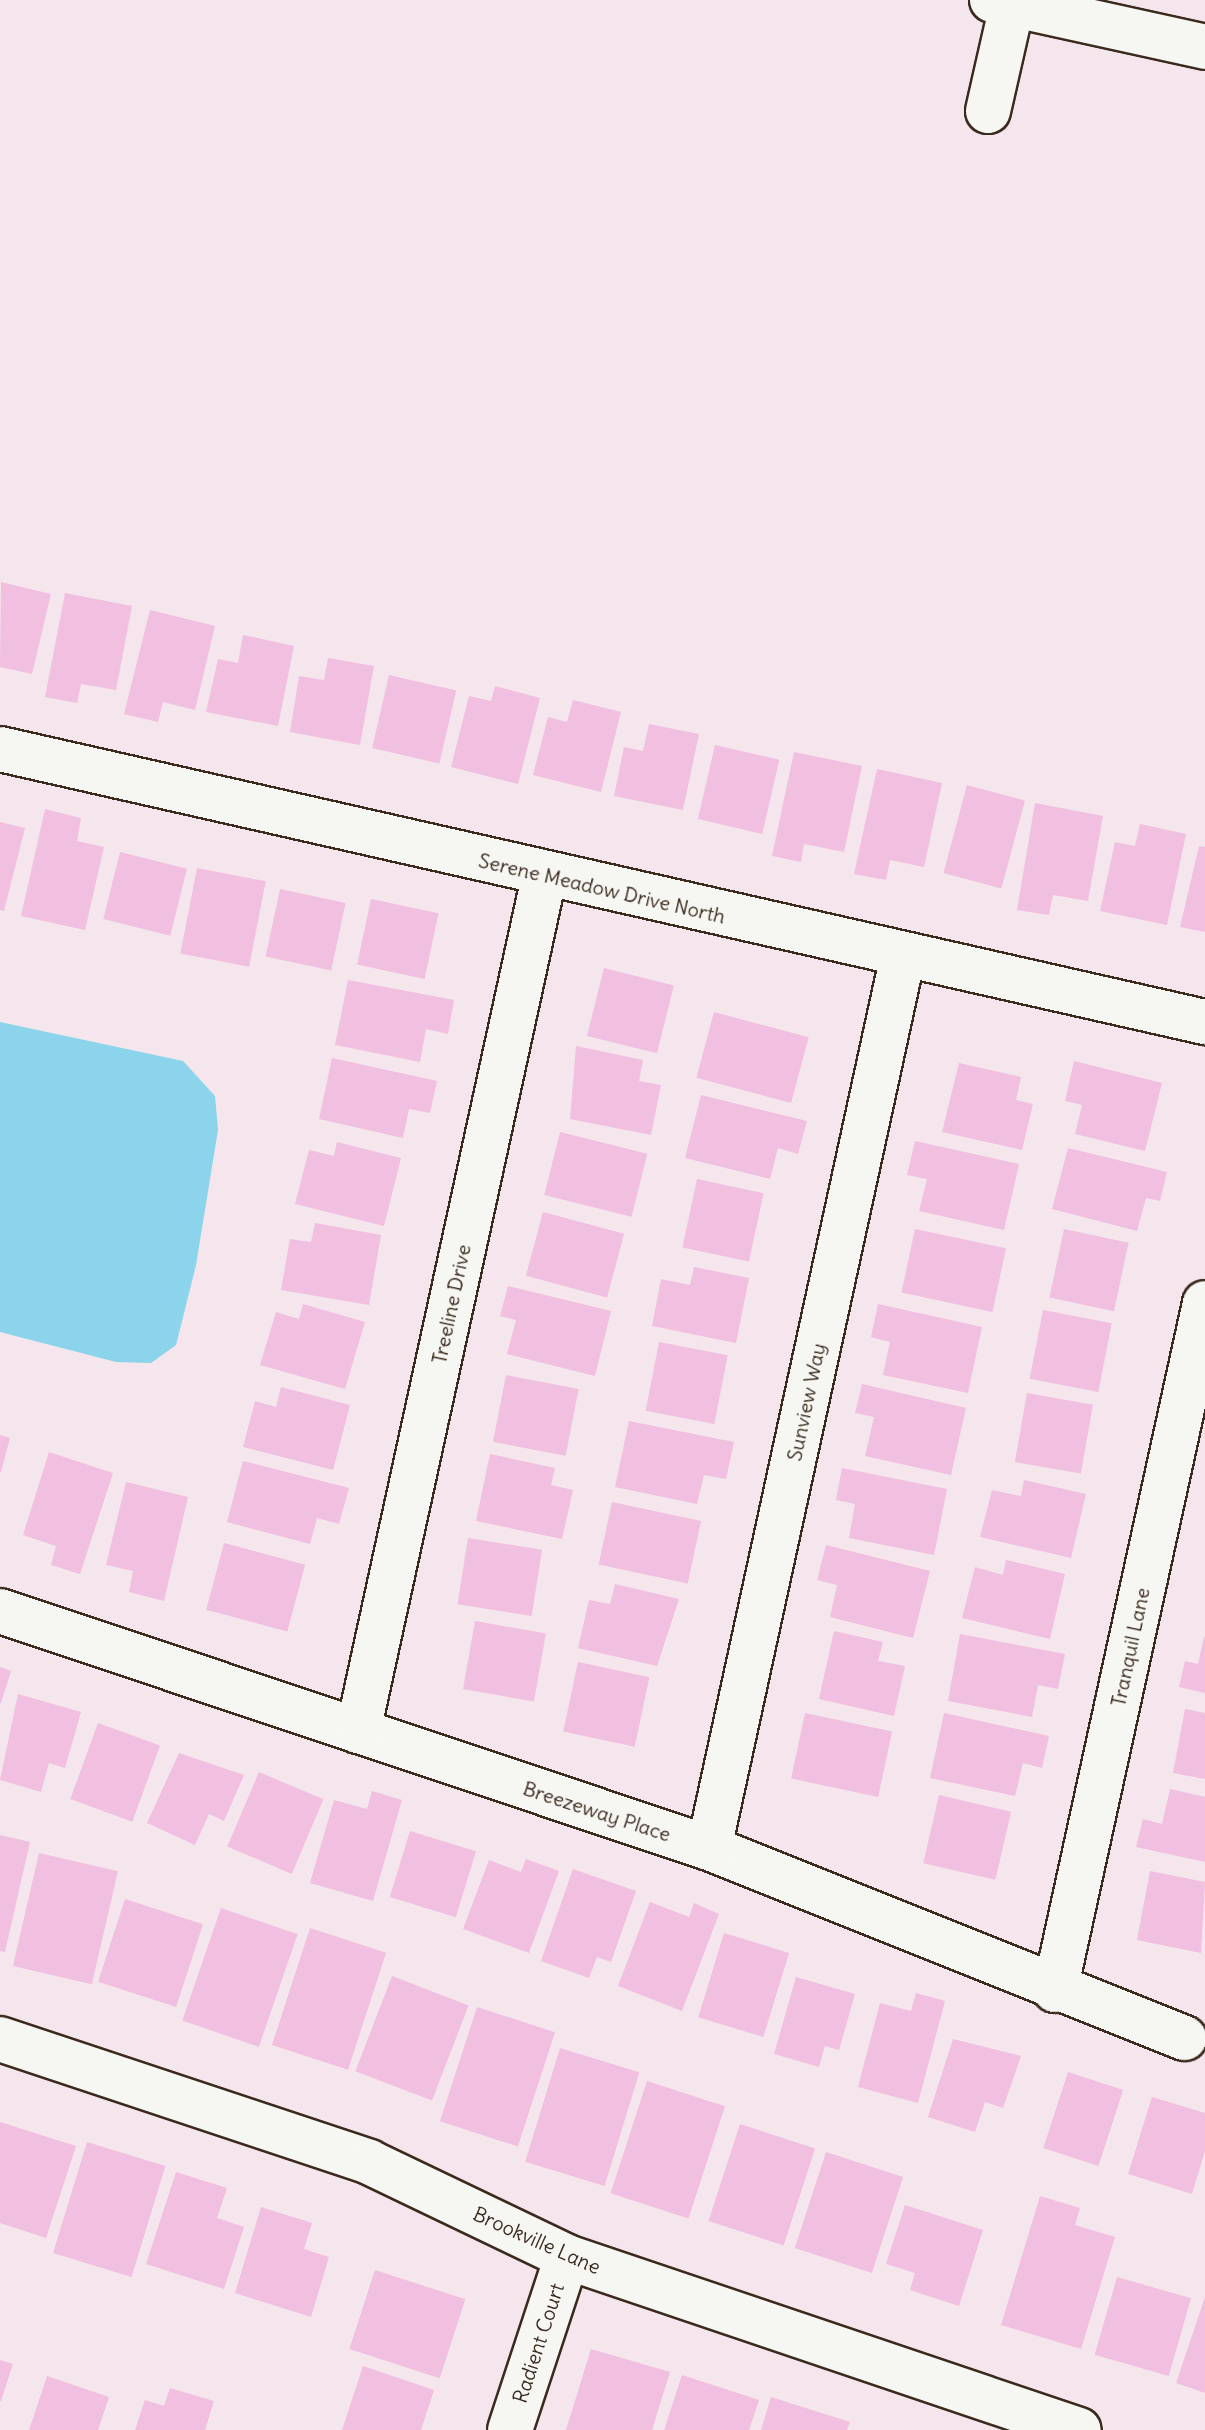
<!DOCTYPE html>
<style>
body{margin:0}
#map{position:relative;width:1205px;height:2430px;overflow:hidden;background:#f4e6ec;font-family:Delius,sans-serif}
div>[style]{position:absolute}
.water>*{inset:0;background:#8bd4ec}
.building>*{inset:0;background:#f1bfdf;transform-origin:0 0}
.roads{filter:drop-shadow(2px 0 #3b2a1e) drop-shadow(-2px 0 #3b2a1e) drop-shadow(0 2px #3b2a1e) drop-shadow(0 -2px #3b2a1e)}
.minor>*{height:44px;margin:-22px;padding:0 22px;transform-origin:22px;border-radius:22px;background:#f6f6f2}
span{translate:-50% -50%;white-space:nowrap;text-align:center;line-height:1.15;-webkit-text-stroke:6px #f6f6f2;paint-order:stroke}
.street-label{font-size:20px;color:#3b2a1e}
</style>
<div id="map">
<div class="water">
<div style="clip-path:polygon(0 1022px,183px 1061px,215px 1096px,218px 1130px,196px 1265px,176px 1345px,151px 1363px,116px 1362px,0 1332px)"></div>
</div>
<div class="building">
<div style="clip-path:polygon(1px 582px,51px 594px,32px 674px,0 667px)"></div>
<div style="clip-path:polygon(65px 593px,132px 606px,116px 690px,81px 684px,77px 703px,45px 697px)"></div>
<div style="clip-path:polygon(150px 610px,215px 626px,195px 710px,163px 702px,158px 722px,124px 714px)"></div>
<div style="clip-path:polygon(243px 635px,294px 646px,278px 726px,206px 712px,218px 659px,238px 663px)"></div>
<div style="clip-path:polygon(328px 658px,374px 666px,360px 745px,290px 732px,299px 676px,324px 680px)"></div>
<div style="left:389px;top:675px;width:69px;height:75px;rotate:13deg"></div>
<div style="clip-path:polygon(495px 686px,540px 698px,518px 784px,451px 767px,469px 696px,491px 701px)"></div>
<div style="clip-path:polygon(573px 700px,621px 712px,601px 792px,533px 775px,548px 717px,567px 722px)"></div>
<div style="clip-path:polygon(649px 724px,699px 734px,683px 810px,614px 796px,624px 747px,643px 751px)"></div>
<div style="left:715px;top:745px;width:66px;height:76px;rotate:13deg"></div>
<div style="clip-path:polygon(794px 752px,862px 766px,844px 852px,804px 844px,801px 862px,772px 856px)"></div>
<div style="clip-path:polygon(877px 769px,942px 783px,924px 867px,890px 860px,886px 880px,854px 874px)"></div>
<div style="left:967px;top:785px;width:60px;height:91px;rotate:15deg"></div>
<div style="clip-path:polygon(1035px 803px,1103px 816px,1088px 901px,1053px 895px,1049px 915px,1017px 910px)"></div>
<div style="clip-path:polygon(45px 809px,81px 818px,77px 841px,104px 847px,85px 930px,21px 916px)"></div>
<div style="clip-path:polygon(0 822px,25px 828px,4px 911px,0 910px)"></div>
<div style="clip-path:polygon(1140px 824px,1186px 834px,1167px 925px,1100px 911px,1115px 842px,1135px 846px)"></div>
<div style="clip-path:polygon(1199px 846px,1205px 847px,1205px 932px,1180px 927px)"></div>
<div style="left:120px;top:852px;width:69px;height:69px;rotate:14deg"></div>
<div style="left:197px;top:868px;width:70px;height:87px;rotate:11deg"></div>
<div style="left:280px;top:889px;width:67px;height:69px;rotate:12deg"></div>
<div style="left:371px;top:899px;width:69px;height:67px;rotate:12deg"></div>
<div style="left:604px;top:968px;width:72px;height:70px;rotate:14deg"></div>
<div style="clip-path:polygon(348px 980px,454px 1000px,448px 1034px,426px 1029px,420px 1062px,335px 1045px)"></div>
<div style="left:714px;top:1012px;width:98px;height:68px;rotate:15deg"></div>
<div style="clip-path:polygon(576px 1046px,643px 1060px,639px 1081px,661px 1085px,651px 1135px,570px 1119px)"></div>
<div style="clip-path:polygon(332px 1058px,437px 1081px,430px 1113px,409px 1109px,403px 1138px,319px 1119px)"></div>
<div style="clip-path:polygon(1074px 1061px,1162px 1083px,1145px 1151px,1075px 1134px,1082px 1105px,1065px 1101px)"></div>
<div style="clip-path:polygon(959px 1063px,1021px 1077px,1016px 1100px,1033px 1104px,1022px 1150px,942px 1132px)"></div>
<div style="clip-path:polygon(701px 1095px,807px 1121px,798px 1154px,778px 1148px,770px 1179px,685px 1158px)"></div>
<div style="left:560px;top:1132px;width:90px;height:65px;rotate:14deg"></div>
<div style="clip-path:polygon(915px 1141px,1019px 1164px,1004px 1230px,919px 1211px,927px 1179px,907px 1175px)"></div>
<div style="clip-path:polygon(337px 1142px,401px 1158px,384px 1226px,295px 1204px,309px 1150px,334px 1156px)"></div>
<div style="clip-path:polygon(1068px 1148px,1167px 1172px,1160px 1201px,1146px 1198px,1137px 1231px,1052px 1209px)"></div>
<div style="left:697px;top:1179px;width:68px;height:70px;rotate:12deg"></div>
<div style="left:543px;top:1212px;width:84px;height:66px;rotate:15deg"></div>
<div style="clip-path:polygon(315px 1223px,381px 1235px,369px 1305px,281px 1290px,290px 1239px,311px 1242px)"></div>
<div style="left:915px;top:1229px;width:93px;height:65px;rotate:12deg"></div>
<div style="left:1064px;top:1229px;width:66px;height:70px;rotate:12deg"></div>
<div style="clip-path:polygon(694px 1267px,749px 1278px,736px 1343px,652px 1326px,661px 1279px,690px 1285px)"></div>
<div style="clip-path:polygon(508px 1286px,611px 1311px,595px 1376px,507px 1354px,516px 1320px,500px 1316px)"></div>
<div style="clip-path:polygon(303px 1304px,365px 1322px,345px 1389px,260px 1365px,276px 1312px,299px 1319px)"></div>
<div style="clip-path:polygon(878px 1304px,982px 1327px,968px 1393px,883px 1375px,890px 1342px,871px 1337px)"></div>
<div style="left:1043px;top:1310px;width:70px;height:70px;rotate:11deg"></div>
<div style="left:659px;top:1342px;width:70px;height:70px;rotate:11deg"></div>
<div style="left:506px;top:1375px;width:74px;height:68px;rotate:11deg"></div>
<div style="clip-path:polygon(862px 1384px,966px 1408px,951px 1475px,865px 1456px,874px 1417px,855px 1413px)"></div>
<div style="clip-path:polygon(281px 1387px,350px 1405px,333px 1470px,243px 1447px,255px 1401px,276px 1407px)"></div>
<div style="left:1027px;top:1393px;width:67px;height:70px;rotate:10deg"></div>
<div style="clip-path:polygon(629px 1421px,734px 1442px,726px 1479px,704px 1475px,697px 1504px,615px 1487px)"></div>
<div style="clip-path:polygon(0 1435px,10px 1438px,1px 1472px,0 1472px)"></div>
<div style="clip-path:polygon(49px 1452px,113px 1473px,80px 1574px,51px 1565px,56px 1546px,23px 1535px)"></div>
<div style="clip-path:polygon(490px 1454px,555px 1468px,551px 1485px,573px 1490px,562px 1539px,476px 1521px)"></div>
<div style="clip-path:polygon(243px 1461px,349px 1488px,339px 1524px,317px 1518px,310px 1544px,227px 1522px)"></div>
<div style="clip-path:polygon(842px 1468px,947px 1489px,934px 1555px,849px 1538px,855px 1504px,836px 1500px)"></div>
<div style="clip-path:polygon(1024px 1480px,1086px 1494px,1071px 1558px,980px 1537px,992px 1490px,1021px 1496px)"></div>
<div style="clip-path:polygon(126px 1482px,188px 1497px,164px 1601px,129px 1592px,133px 1571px,106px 1565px)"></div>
<div style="left:612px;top:1502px;width:91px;height:64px;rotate:12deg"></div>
<div style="left:468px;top:1538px;width:75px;height:67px;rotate:9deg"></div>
<div style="left:224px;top:1543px;width:84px;height:69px;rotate:15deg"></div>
<div style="clip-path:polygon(826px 1545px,930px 1571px,913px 1638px,830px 1617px,837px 1585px,817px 1580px)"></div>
<div style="clip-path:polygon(1006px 1560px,1065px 1574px,1050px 1639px,962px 1618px,975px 1567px,1003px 1575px)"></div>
<div style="clip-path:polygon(615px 1584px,679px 1599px,657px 1666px,578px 1648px,589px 1600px,610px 1604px)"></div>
<div style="left:475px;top:1621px;width:72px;height:69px;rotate:10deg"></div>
<div style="clip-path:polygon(834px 1631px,883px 1642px,878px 1661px,905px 1666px,894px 1716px,819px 1699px)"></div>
<div style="clip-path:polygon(960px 1634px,1065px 1654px,1058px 1689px,1038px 1685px,1032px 1717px,948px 1701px)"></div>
<div style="clip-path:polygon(1204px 1637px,1205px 1637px,1205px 1693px,1179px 1687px,1185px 1661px,1198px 1664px)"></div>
<div style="left:578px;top:1662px;width:73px;height:71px;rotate:12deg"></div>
<div style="clip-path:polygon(0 1667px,11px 1671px,1px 1703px,0 1703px)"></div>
<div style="clip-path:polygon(18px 1694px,81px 1712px,65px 1768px,49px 1763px,41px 1792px,0 1780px)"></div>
<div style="clip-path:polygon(1185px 1709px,1205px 1713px,1205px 1779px,1173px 1773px)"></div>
<div style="left:805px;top:1713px;width:89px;height:67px;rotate:12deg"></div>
<div style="clip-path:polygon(944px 1713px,1049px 1736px,1042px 1768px,1023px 1763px,1015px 1796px,930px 1778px)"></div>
<div style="left:98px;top:1723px;width:66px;height:81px;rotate:20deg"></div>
<div style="clip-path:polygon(179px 1753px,244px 1775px,224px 1821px,209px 1814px,195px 1845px,147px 1823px)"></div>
<div style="left:259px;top:1772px;width:70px;height:81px;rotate:23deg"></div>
<div style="clip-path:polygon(1170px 1789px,1205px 1797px,1205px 1862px,1136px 1847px,1143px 1819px,1162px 1824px)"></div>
<div style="clip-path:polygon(372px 1791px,402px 1800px,373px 1901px,310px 1883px,334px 1800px,367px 1809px)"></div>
<div style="left:939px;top:1795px;width:74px;height:70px;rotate:13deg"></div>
<div style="left:410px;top:1831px;width:69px;height:69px;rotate:17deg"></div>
<div style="clip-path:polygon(0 1835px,30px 1842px,5px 1952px,0 1951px)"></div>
<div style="left:39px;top:1853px;width:81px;height:116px;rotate:13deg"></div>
<div style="clip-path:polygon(526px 1859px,559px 1871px,529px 1953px,463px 1929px,489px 1860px,521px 1872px)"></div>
<div style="clip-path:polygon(573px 1869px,636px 1891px,611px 1962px,597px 1957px,589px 1978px,541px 1961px)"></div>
<div style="clip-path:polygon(1150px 1871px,1205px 1882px,1201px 1953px,1137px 1940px)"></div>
<div style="left:125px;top:1899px;width:82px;height:87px;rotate:18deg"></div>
<div style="clip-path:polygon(650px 1902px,689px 1917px,694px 1903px,719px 1914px,682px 2011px,618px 1986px)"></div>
<div style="left:221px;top:1908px;width:81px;height:119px;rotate:19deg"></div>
<div style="left:310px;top:1928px;width:80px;height:123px;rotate:18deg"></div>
<div style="left:724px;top:1933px;width:68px;height:88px;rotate:17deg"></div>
<div style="left:392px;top:1976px;width:82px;height:102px;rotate:21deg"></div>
<div style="clip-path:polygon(796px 1977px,855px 1994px,839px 2050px,825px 2046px,819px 2067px,774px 2054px)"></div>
<div style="clip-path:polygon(916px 1993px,945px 2001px,918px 2103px,858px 2087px,880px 2003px,911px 2011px)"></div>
<div style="left:477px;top:2007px;width:82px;height:120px;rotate:18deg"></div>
<div style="clip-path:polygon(953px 2039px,1021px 2056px,1003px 2108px,985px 2102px,975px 2132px,928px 2117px)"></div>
<div style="left:560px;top:2048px;width:83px;height:119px;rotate:17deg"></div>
<div style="left:1068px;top:2072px;width:58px;height:80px;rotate:18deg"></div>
<div style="left:647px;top:2081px;width:82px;height:118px;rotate:18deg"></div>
<div style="clip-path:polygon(1152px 2097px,1205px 2113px,1205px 2151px,1192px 2194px,1128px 2174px)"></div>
<div style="clip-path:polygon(0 2122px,76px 2146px,46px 2238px,0 2223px)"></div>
<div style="left:740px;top:2124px;width:79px;height:102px;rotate:18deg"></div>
<div style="left:87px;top:2142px;width:82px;height:116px;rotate:17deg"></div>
<div style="left:826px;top:2152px;width:81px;height:101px;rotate:18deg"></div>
<div style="clip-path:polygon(176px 2172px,227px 2188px,217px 2218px,244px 2227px,224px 2289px,146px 2264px)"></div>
<div style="clip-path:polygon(1040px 2196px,1080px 2208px,1075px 2225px,1115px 2237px,1081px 2349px,1001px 2325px)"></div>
<div style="clip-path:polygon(905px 2205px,983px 2230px,959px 2306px,910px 2290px,915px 2273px,886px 2264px)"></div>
<div style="clip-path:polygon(261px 2207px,312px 2223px,304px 2249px,329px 2257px,311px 2317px,235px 2293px)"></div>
<div style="left:375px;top:2270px;width:95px;height:83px;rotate:18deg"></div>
<div style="left:1117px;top:2277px;width:77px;height:81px;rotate:16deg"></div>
<div style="clip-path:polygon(1205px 2297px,1205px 2393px,1176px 2383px)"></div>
<div style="clip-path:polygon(591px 2349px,670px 2372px,652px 2430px,566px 2430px)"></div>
<div style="clip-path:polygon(0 2360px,13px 2364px,1px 2401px,0 2401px)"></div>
<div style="clip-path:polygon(363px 2366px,434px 2390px,421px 2430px,342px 2430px)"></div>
<div style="clip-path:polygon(682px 2375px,759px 2400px,749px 2430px,664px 2430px)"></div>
<div style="clip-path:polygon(47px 2376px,109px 2397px,98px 2430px,29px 2430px)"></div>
<div style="clip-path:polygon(170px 2388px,214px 2401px,205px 2430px,135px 2430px,145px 2400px,164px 2406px)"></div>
<div style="clip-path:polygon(771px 2397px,850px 2422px,847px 2430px,761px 2430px)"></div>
</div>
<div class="roads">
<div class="minor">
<div style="left:992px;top:0;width:218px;rotate:12.4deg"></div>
<div style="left:988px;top:111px;width:109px;rotate:-77.2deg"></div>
<div style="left:0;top:749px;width:1236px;rotate:12.77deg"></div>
<div style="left:0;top:1611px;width:748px;rotate:18.48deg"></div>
<div style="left:709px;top:1848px;width:512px;rotate:21.8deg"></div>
<div style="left:358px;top:1731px;width:874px;rotate:-77.71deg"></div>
<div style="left:709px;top:1848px;width:914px;rotate:-77.74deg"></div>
<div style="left:1055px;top:1990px;width:703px;rotate:-77.68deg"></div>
<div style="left:0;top:2039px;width:389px;rotate:18.4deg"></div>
<div style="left:369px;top:2162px;width:220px;rotate:25.6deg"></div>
<div style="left:567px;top:2257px;width:540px;rotate:18.67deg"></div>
<div style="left:510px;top:2430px;width:182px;rotate:-71.8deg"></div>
</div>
</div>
<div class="street-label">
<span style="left:602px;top:888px;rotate:13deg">Serene Meadow Drive North</span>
<span style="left:451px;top:1304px;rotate:-78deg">Treeline Drive</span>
<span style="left:806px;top:1402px;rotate:-78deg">Sunview Way</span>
<span style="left:1130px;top:1647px;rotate:-78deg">Tranquil Lane</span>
<span style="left:597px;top:1811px;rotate:18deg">Breezeway Place</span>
<span style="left:537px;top:2240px;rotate:24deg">Brookville Lane</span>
<span style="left:538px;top:2343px;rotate:-72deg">Radient Court</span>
</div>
</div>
